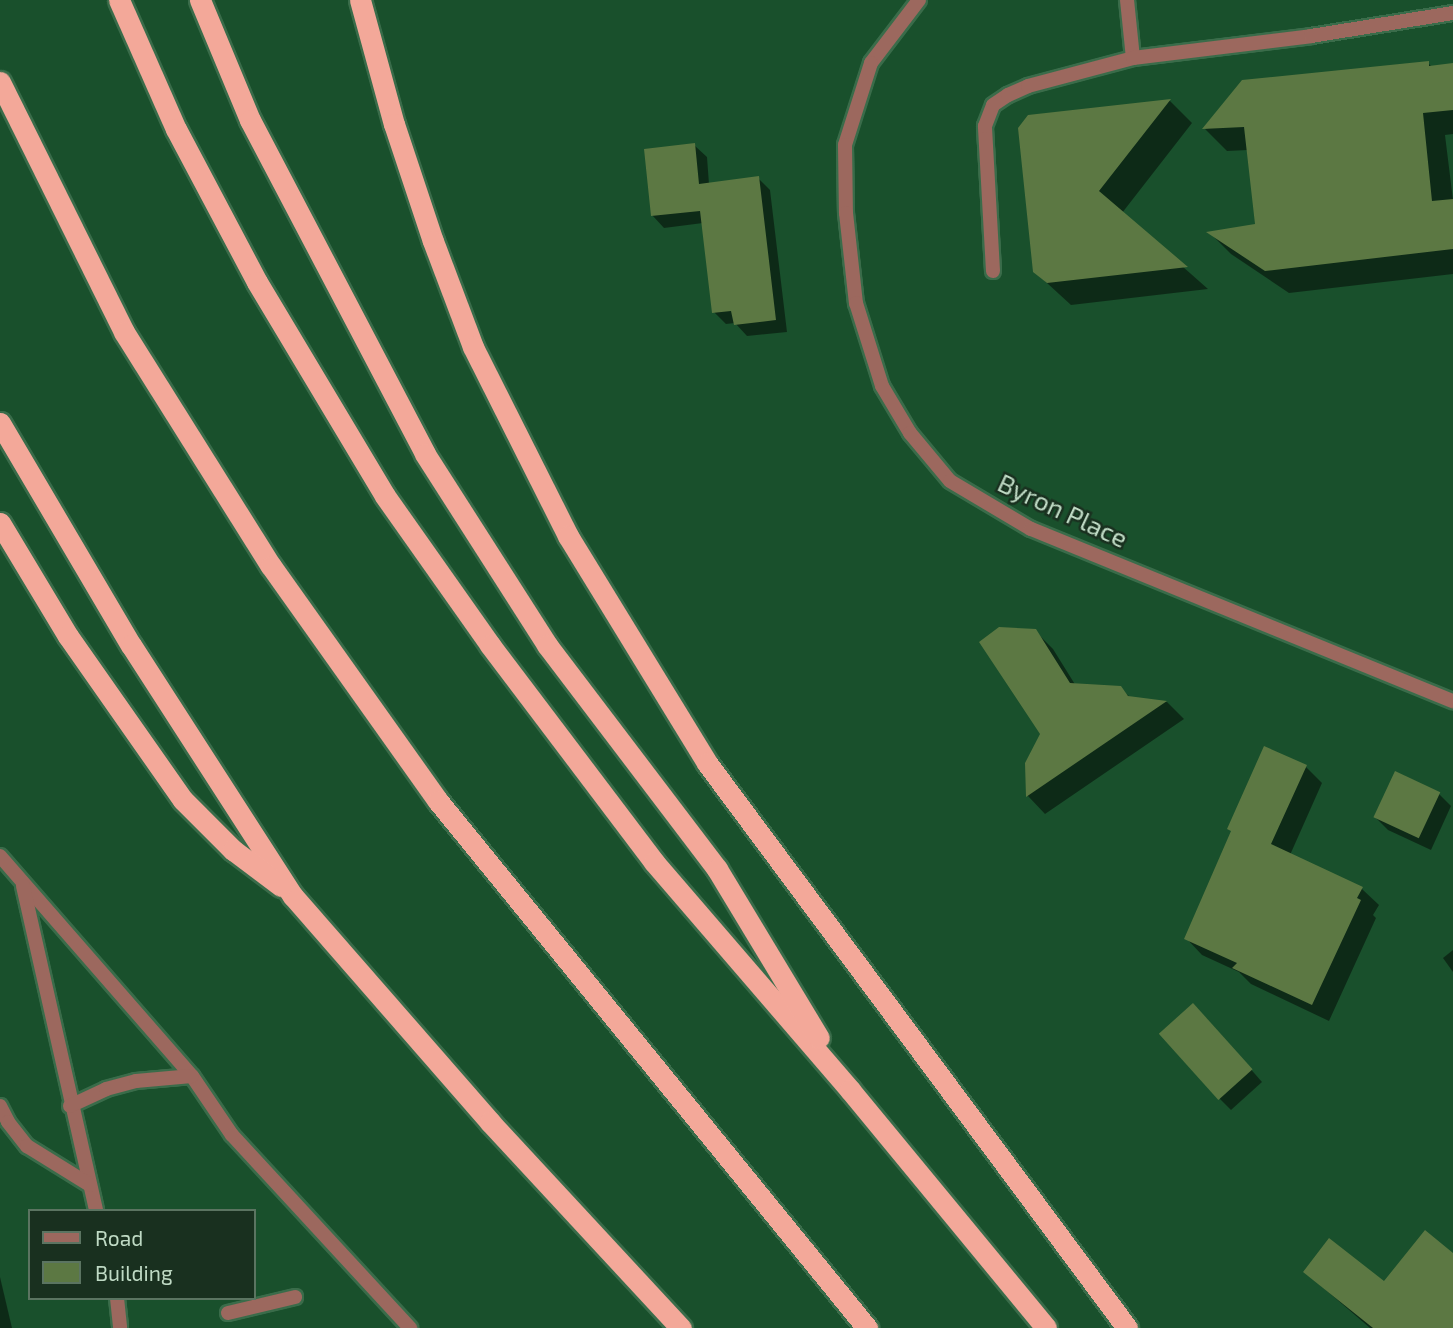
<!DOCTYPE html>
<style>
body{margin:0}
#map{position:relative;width:1453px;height:1328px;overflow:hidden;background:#19502c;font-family:"Exo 2",sans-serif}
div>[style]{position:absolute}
.shadow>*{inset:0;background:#0007}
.building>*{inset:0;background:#5c7843;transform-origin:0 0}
.roads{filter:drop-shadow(2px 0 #3a6c4a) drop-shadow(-2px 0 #3a6c4a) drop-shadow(0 2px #3a6c4a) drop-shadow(0 -2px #3a6c4a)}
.service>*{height:14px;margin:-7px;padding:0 7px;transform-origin:7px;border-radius:7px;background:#9c685e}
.minor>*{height:14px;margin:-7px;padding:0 7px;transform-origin:7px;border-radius:7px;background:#9c685e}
.motorway>*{height:21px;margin:-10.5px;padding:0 10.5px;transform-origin:10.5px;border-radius:10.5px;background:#f3a899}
span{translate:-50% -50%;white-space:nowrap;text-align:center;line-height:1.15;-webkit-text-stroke:5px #19301f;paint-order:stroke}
.street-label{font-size:26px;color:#bfdac4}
.legend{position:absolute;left:28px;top:1209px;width:228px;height:91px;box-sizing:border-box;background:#19301f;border:2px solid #5b7461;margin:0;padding:9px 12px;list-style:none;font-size:21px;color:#bfdac4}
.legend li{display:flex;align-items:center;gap:14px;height:35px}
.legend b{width:35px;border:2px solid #5b7461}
</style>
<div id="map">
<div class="shadow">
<div style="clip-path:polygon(1428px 63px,1432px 67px,1453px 65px,1453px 134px,1445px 135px,1453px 200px,1453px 274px,1289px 293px,1231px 254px,1210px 233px,1256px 226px,1248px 150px,1227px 151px,1205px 129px)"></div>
<div style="clip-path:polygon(1170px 101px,1192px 123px,1122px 213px,1208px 289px,1071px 305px,1035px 272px,1029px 117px)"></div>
<div style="clip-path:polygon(694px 145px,707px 157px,709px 184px,758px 178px,770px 190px,787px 332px,747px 336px,735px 323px,726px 324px,714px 312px,703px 223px,664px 228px,652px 215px)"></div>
<div style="clip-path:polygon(1035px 631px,1053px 649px,1076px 686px,1120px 688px,1131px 698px,1167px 702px,1184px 719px,1045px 814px,1028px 796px,1027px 764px,1042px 734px)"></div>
<div style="clip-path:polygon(1306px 767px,1322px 783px,1290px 855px,1362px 889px,1379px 905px,1373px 915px,1376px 918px,1329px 1021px,1251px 984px,1239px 972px,1202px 955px,1186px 938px)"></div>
<div style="clip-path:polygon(1439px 794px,1451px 806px,1431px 850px,1388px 830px,1376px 818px)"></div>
<div style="clip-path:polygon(1453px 950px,1453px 972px,1443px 958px)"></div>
<div style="clip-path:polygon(1205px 1017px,1262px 1082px,1231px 1110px,1219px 1098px)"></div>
<div style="clip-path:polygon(1453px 1255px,1453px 1328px,1370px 1328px,1305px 1272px,1384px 1283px)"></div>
<div style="clip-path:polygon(0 1277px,12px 1328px,0 1328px)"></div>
</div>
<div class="building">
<div style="clip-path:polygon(1429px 61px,1429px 66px,1453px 63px,1453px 110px,1423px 113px,1432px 201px,1453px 199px,1453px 249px,1265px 271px,1206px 232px,1255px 224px,1244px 127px,1202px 129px,1242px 80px)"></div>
<div style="clip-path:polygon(1171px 99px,1099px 191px,1188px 267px,1047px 283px,1033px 272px,1018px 128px,1028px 115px)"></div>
<div style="clip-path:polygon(695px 143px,699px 184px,759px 176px,776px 320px,734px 325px,731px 311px,712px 313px,700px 211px,651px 216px,644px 149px)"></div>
<div style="clip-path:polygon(999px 627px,1036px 629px,1070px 683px,1121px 686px,1128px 696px,1167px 701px,1026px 797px,1025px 763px,1040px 734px,979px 642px)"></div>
<div style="clip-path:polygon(1264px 746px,1307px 765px,1271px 844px,1363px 887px,1357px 898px,1361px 900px,1312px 1005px,1232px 968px,1237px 963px,1184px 939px,1231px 831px,1227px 829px)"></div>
<div style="left:1395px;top:771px;width:50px;height:51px;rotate:25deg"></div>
<div style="left:1193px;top:1003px;width:89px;height:46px;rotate:48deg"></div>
<div style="clip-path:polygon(1425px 1230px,1453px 1253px,1453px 1328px,1373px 1328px,1303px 1272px,1329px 1238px,1384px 1281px)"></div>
</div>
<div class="roads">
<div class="service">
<div style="left:1127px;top:0;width:58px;rotate:84.1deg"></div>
<div style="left:993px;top:271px;width:145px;rotate:-93.2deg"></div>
<div style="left:985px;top:126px;width:22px;rotate:-69deg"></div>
<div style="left:993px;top:105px;width:18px;rotate:-34deg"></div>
<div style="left:1008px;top:95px;width:22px;rotate:-24deg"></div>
<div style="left:1028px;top:86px;width:109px;rotate:-14.9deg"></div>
<div style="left:1133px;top:58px;width:179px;rotate:-7deg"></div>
<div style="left:1311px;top:36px;width:144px;rotate:-9.2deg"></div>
<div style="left:0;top:856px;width:292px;rotate:48.9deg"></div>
<div style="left:192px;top:1076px;width:71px;rotate:55.9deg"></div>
<div style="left:232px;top:1135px;width:263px;rotate:47.3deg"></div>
<div style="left:23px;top:886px;width:333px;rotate:77.3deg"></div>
<div style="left:0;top:1106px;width:18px;rotate:63deg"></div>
<div style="left:8px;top:1122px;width:31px;rotate:52deg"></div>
<div style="left:27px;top:1146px;width:74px;rotate:31.8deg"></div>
<div style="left:70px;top:1106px;width:40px;rotate:-25deg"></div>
<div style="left:106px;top:1089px;width:31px;rotate:-15deg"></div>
<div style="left:136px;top:1081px;width:56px;rotate:-5.1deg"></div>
<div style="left:117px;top:1298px;width:30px;rotate:84deg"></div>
<div style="left:228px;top:1313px;width:69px;rotate:-13.4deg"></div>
</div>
<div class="minor">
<div style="left:919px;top:0;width:79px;rotate:127.3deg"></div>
<div style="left:871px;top:63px;width:86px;rotate:107.6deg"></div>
<div style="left:845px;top:145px;width:68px;rotate:89.2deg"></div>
<div style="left:846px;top:213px;width:91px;rotate:83.7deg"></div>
<div style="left:856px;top:303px;width:87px;rotate:72.6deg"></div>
<div style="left:882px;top:386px;width:55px;rotate:59.2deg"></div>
<div style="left:910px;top:433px;width:62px;rotate:50.2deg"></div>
<div style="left:950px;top:481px;width:94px;rotate:30.7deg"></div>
<div style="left:1031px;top:529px;width:456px;rotate:22.2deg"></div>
</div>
<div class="motorway">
<div style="left:119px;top:0;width:141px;rotate:66.2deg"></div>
<div style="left:176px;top:129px;width:173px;rotate:62.1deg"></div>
<div style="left:257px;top:282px;width:249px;rotate:59.1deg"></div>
<div style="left:385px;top:496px;width:182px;rotate:54.8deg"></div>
<div style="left:490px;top:645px;width:272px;rotate:52.9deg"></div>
<div style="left:654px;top:862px;width:301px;rotate:49.3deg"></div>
<div style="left:850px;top:1090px;width:308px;rotate:50.5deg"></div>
<div style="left:200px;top:0;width:130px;rotate:67.4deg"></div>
<div style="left:250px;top:120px;width:377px;rotate:62.3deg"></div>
<div style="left:425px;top:454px;width:227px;rotate:57.4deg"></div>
<div style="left:547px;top:645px;width:281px;rotate:52.8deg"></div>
<div style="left:717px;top:869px;width:197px;rotate:58.9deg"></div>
<div style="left:360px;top:0;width:129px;rotate:74.7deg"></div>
<div style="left:394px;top:124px;width:123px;rotate:71.6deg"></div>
<div style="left:433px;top:241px;width:113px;rotate:69.3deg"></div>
<div style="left:473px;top:347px;width:212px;rotate:63.3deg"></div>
<div style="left:568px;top:536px;width:266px;rotate:58.5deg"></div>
<div style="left:707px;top:763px;width:704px;rotate:53.37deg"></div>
<div style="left:0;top:82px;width:279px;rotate:63.6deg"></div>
<div style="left:124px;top:332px;width:276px;rotate:57.9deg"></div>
<div style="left:271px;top:566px;width:288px;rotate:54.6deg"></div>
<div style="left:438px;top:801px;width:680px;rotate:50.85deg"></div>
<div style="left:0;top:423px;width:258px;rotate:59.5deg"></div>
<div style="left:131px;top:645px;width:299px;rotate:57.2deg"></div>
<div style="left:293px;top:896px;width:300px;rotate:48.9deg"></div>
<div style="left:490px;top:1122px;width:281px;rotate:47.2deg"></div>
<div style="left:0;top:523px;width:132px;rotate:59deg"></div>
<div style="left:68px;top:636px;width:200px;rotate:55deg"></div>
<div style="left:183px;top:800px;width:71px;rotate:45deg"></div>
<div style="left:233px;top:850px;width:60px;rotate:36.9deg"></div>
</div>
</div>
<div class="street-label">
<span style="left:1063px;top:510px;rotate:25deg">Byron Place</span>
</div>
<ul class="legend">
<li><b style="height:9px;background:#9c685e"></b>Road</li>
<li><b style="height:19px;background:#5c7843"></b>Building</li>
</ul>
</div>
